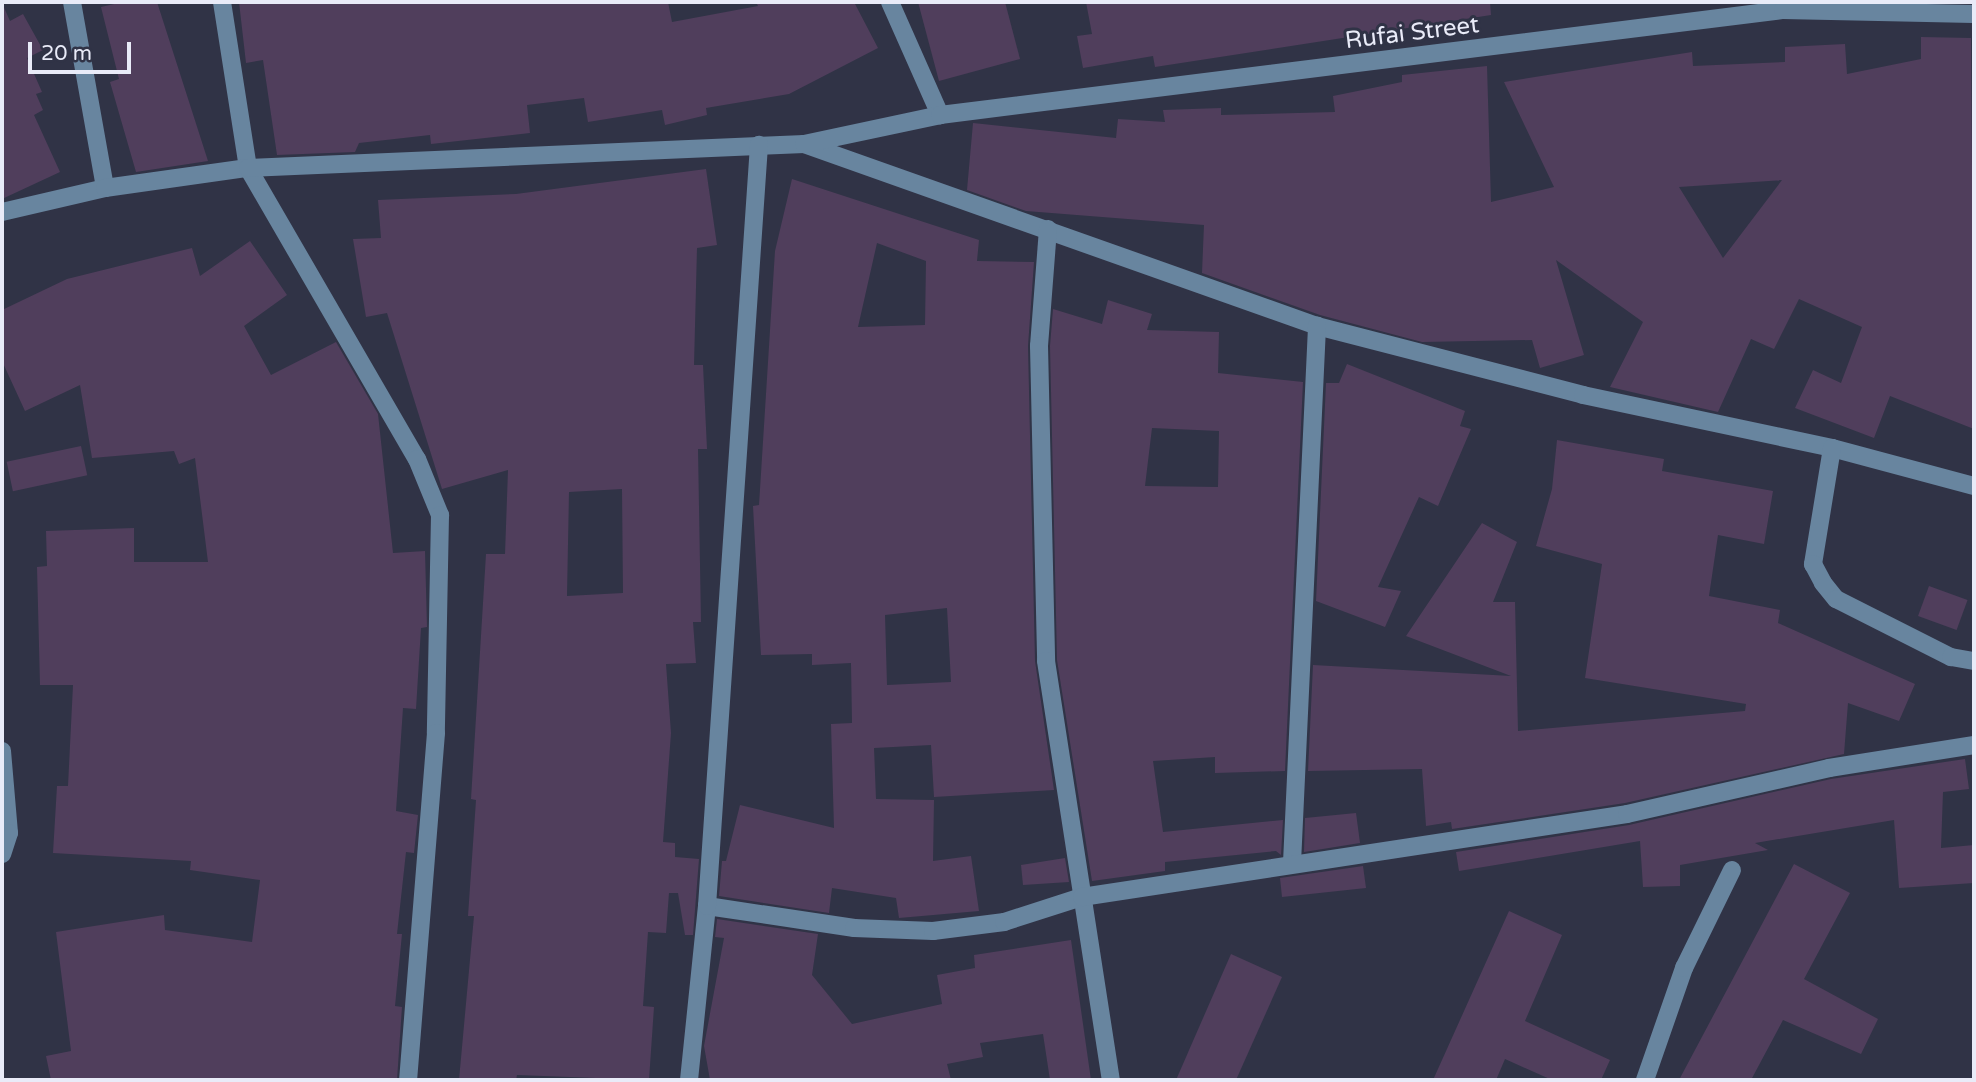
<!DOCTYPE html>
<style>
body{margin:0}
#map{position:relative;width:1976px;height:1082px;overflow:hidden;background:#303346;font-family:"Varela Round",sans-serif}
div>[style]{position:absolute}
.building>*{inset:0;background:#503e5c;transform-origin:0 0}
.minor>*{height:18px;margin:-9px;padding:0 9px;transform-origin:9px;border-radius:9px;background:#68859f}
span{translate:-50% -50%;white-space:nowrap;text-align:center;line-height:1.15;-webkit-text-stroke:6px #303346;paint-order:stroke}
.street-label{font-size:24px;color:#e9ebf8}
.frame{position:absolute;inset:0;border:4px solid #e9ebf8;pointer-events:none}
.scale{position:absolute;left:28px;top:42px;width:103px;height:32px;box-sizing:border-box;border:4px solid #e9ebf8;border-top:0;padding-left:9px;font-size:21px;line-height:24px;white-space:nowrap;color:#e9ebf8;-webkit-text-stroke:5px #303346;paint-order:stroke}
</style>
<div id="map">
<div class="building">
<div style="clip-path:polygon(123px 2px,157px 2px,208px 161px,136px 172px,110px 82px,119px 79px,101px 7px)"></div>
<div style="clip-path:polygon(239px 2px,668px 2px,672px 22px,758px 6px,756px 2px,854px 2px,878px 48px,789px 94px,706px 108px,707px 115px,665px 125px,662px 110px,588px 122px,584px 98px,527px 105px,530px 133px,431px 144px,430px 135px,359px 143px,355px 152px,277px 155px,263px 60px,246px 63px)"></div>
<div style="clip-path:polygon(918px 2px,1005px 2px,1020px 59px,939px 81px)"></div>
<div style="clip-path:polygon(1086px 2px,1490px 2px,1491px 15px,1155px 67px,1153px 56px,1083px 68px,1077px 36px,1092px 34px)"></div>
<div style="clip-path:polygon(2px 3px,10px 21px,23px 14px,43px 50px,27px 58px,42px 92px,36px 94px,43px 110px,34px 115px,60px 172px,2px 199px)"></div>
<div style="clip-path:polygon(evenodd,1921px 37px,1971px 38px,1974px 429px,1890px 396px,1874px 438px,1795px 408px,1813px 370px,1841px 383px,1862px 327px,1799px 299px,1774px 349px,1751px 339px,1718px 412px,1610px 387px,1643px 322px,1556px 260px,1584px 355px,1540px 368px,1532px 340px,1422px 342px,1320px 315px,1202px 273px,1204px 225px,1026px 211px,967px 190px,973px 123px,1116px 138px,1118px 119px,1165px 122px,1163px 110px,1221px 108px,1221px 115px,1335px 112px,1333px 96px,1402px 82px,1402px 75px,1487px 66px,1491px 202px,1554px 187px,1504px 82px,1692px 52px,1693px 66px,1785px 62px,1785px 47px,1845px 44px,1847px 74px,1921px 59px,1921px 37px,1782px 180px,1723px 258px,1679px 187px,1782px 180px)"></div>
<div style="clip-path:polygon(evenodd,706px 169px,717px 245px,697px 248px,694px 365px,703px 365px,707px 449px,698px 449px,701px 622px,693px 622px,696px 663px,666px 664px,671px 733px,663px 842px,675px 843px,675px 857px,699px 859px,693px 935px,685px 935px,678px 893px,669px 893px,666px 933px,648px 932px,643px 1006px,654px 1007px,649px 1080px,517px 1075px,516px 1080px,459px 1080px,474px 916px,468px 916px,476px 800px,471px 799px,486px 554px,505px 554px,508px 470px,442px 489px,387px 313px,366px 317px,353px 239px,381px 238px,378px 200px,516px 194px,706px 169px,622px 489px,623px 593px,567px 596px,569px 492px,622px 489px)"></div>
<div style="clip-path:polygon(evenodd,792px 179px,979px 240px,977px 261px,1034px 262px,1028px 346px,1035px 661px,1054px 790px,934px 797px,931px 745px,874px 748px,876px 799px,934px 800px,933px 861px,971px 856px,979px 911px,899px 918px,896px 898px,832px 888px,829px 913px,719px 896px,722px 861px,726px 861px,740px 805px,834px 828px,831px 724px,852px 723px,851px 663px,812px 665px,812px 654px,761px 655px,753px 506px,759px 505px,775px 251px,792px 179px,877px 243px,926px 261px,925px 325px,858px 327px,877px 243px,792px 179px,947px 608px,951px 682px,887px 685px,885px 615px,947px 608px)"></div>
<div style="clip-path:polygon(250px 241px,287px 295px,244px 326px,271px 375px,336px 342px,378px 414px,393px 553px,425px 551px,427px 627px,421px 628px,416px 709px,403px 708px,396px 811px,418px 815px,414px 853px,406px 852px,397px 934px,402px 934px,395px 1006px,402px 1007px,397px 1080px,51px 1080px,46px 1056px,71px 1051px,56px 932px,164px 915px,165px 930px,252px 942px,260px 880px,190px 870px,191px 861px,53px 853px,57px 786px,68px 786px,73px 685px,40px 685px,37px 567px,47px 566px,46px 531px,134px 528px,134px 562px,208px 562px,195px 458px,179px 464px,174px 451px,92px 458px,80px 385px,25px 411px,2px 361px,2px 310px,67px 279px,192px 248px,200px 276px)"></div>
<div style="clip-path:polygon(evenodd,1108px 300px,1152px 314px,1147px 330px,1219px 332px,1218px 373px,1303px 382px,1285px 771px,1215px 773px,1215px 757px,1153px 761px,1163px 832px,1283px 820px,1281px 855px,1276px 851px,1165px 862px,1165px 871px,1092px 881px,1057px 660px,1050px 346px,1053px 309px,1102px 324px,1108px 300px,1152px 428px,1219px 431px,1218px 487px,1145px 486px,1152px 428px)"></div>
<div style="clip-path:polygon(1347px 364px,1465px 411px,1460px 426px,1471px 429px,1438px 506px,1419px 497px,1378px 587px,1401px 591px,1385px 627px,1316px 601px,1326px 383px,1339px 383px)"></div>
<div style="clip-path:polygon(1557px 440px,1664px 459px,1662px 471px,1773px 491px,1764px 544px,1718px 535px,1709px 596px,1780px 610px,1778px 623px,1915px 684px,1899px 721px,1848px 703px,1844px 754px,1625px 803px,1452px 829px,1451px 822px,1426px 826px,1422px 769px,1308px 771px,1313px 665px,1511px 676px,1406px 636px,1482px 523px,1517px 542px,1493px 602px,1515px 602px,1518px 731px,1745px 711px,1746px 704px,1585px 678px,1602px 564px,1536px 546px,1552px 489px)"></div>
<div style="left:81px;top:446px;width:30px;height:76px;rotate:78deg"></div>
<div style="left:1929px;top:586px;width:41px;height:32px;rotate:20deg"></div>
<div style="clip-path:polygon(1965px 759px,1969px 789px,1943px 792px,1941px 848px,1974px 845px,1974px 883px,1899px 888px,1894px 820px,1755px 843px,1768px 850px,1680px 865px,1680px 886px,1643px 887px,1640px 841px,1459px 871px,1456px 852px,1629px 825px,1831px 779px)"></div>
<div style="clip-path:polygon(1356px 813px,1360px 843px,1304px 852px,1305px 818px)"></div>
<div style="clip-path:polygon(1065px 858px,1069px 882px,1023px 885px,1021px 865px)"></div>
<div style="clip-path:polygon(1794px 864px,1850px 893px,1804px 979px,1878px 1019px,1861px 1054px,1783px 1020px,1751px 1080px,1679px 1080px)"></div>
<div style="clip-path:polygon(1363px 866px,1366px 888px,1282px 897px,1280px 878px)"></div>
<div style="clip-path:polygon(1509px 911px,1562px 935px,1525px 1021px,1610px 1060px,1601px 1080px,1552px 1080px,1505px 1059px,1496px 1080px,1433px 1080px)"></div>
<div style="clip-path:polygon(717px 919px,818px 934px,812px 975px,852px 1024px,942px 1004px,937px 975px,975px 968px,974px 955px,1071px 940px,1091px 1080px,1050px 1080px,1043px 1034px,980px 1043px,983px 1057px,947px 1064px,951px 1080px,710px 1080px,704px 1046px,724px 938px,715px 937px)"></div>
<div style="clip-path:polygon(1231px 954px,1282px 977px,1236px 1080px,1176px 1080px)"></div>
</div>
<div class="minor">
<div style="left:72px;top:2px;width:189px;rotate:79.9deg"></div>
<div style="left:222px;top:2px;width:168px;rotate:81.1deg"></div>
<div style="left:248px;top:168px;width:337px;rotate:59.9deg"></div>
<div style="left:417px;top:459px;width:61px;rotate:67.7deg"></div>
<div style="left:440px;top:515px;width:218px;rotate:91.1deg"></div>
<div style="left:436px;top:733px;width:348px;rotate:94.6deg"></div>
<div style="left:890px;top:2px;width:124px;rotate:66.1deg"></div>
<div style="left:804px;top:144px;width:544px;rotate:19.53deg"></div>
<div style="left:1317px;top:326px;width:275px;rotate:14.5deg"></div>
<div style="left:1583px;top:395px;width:255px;rotate:12deg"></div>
<div style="left:1832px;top:448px;width:147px;rotate:15deg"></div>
<div style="left:2px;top:212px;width:106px;rotate:-13.1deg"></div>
<div style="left:105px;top:188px;width:144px;rotate:-8deg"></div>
<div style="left:248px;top:168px;width:557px;rotate:-2.47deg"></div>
<div style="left:804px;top:144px;width:139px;rotate:-12deg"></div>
<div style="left:940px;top:115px;width:850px;rotate:-7.1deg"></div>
<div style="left:1783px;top:10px;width:191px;rotate:1.2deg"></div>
<div style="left:1048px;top:229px;width:117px;rotate:94.4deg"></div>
<div style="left:1039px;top:346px;width:315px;rotate:88.7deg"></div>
<div style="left:1046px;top:661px;width:424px;rotate:81.2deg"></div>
<div style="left:1832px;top:448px;width:118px;rotate:99.3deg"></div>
<div style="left:1813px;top:564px;width:21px;rotate:62deg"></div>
<div style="left:1823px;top:583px;width:21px;rotate:51deg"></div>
<div style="left:1836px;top:599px;width:129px;rotate:26.8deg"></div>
<div style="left:1951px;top:657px;width:23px;rotate:10deg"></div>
<div style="left:2px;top:751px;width:82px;rotate:85.1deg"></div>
<div style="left:9px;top:833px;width:22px;rotate:108deg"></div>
<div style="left:1292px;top:863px;width:538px;rotate:-87.33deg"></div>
<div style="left:707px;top:906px;width:149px;rotate:8.5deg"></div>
<div style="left:854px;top:928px;width:79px;rotate:2.2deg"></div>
<div style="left:933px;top:931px;width:72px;rotate:-7.2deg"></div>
<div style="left:1004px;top:922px;width:82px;rotate:-17.8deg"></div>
<div style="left:1082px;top:897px;width:551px;rotate:-8.66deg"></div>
<div style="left:1627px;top:814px;width:207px;rotate:-12.8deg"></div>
<div style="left:1829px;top:768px;width:147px;rotate:-9deg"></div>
<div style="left:689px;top:1080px;width:175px;rotate:-84.1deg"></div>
<div style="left:707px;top:906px;width:763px;rotate:-86.09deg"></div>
<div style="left:1645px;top:1080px;width:119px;rotate:-70.8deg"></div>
<div style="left:1684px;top:968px;width:109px;rotate:-63.9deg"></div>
</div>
<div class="street-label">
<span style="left:1412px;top:33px;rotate:-7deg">Rufai Street</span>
</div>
<div class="frame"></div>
<div class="scale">20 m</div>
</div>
